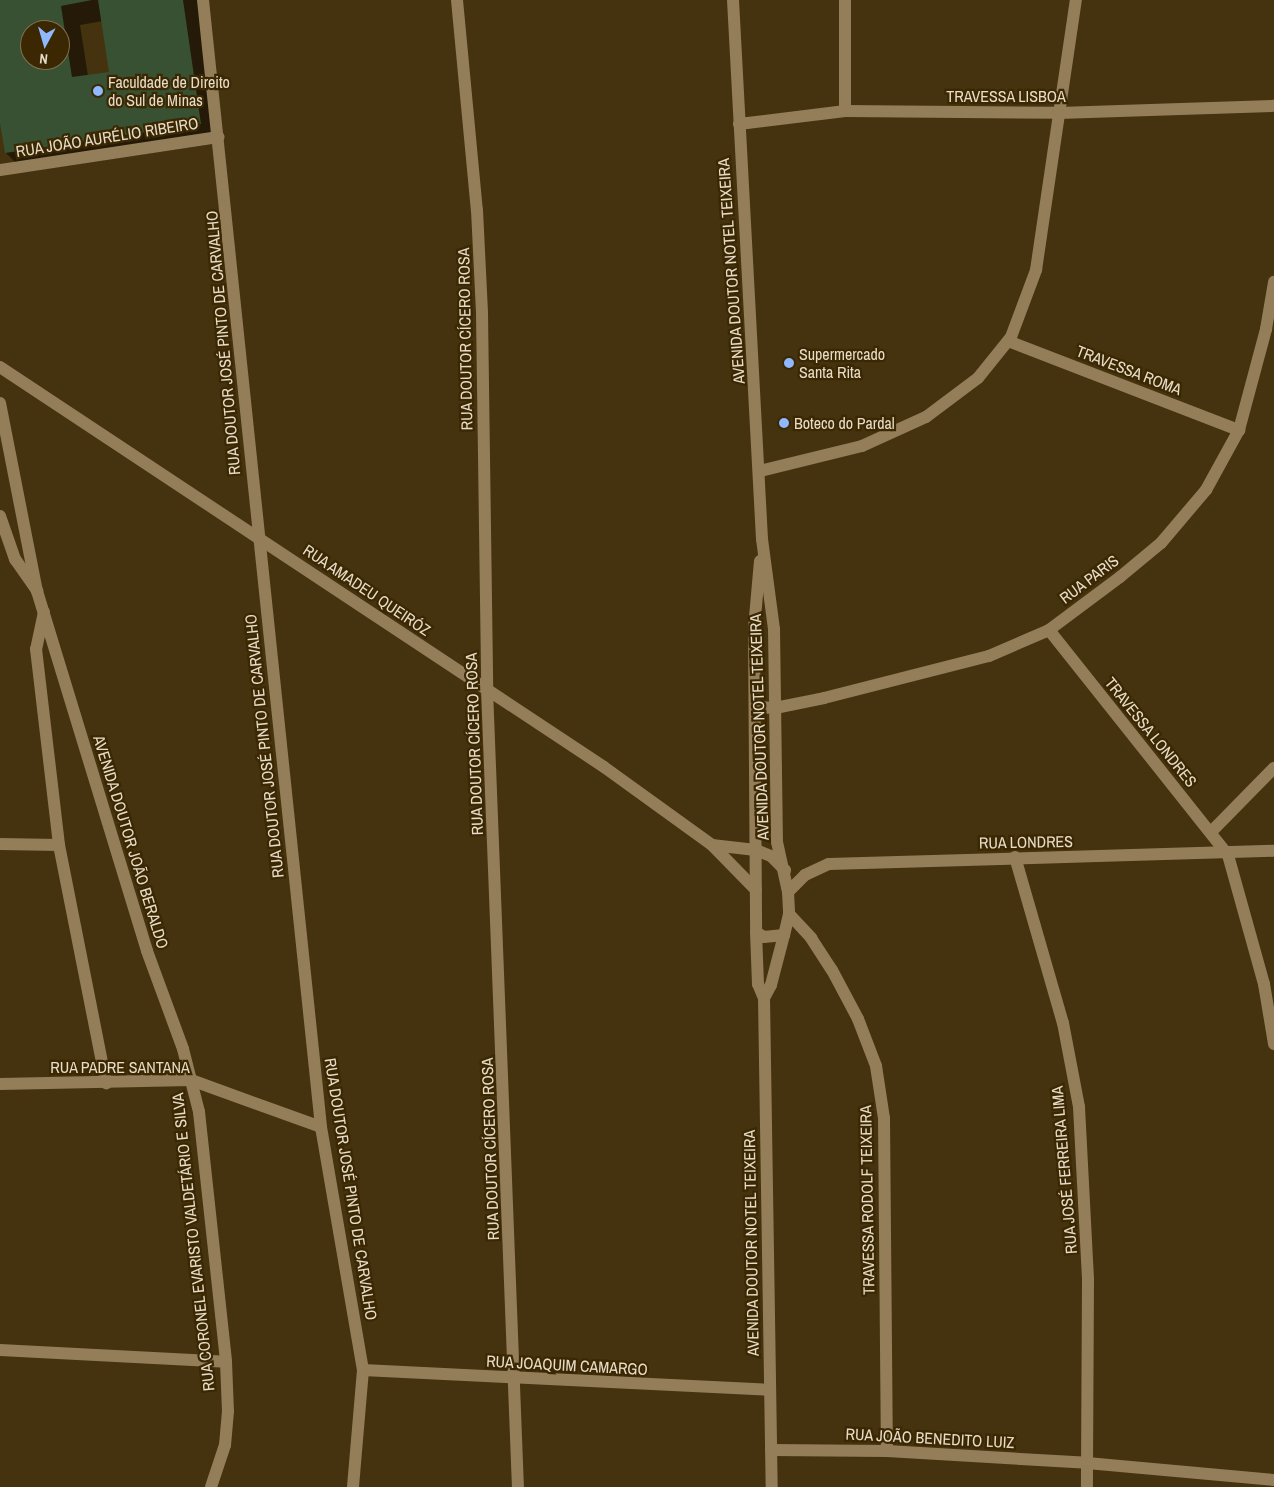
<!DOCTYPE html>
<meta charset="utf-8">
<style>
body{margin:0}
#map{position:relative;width:1274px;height:1487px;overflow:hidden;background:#45320e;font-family:"Archivo Narrow",sans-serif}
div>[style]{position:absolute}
.shadow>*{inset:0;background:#0007}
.building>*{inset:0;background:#385132}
.minor>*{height:12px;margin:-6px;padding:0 6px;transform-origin:6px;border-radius:6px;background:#947e59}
.tertiary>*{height:12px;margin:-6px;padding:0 6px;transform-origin:6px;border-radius:6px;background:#947e59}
.dots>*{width:14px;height:14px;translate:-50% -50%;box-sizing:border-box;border:2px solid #3b2802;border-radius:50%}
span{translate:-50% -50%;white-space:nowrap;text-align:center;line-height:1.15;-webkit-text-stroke:4.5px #3b2802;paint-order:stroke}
.poi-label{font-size:16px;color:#e7dcc8}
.left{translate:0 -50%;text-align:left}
.street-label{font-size:16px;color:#e7dcc8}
.north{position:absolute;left:20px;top:20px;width:50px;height:50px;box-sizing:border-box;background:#3b2802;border:1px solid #807051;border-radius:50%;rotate:186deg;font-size:14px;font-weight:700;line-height:20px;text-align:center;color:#e7dcc8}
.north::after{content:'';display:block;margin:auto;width:18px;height:22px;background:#8fb8fd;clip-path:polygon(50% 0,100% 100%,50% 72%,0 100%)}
</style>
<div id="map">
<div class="shadow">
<div style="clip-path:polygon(evenodd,0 0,198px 0,220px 143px,25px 172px,6px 153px,0 114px,0 0,103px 21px,111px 73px,88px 76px,80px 25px,103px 21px,0 0,30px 30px,60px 30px,60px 60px,30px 60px,30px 30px)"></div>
</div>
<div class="building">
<div style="clip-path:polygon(evenodd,0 0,92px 0,61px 6px,72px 77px,109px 72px,98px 0,183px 0,201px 124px,5px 153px,0 123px,0 0,30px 30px,60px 30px,60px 60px,30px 60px,30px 30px)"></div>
</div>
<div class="minor">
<div style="left:203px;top:0;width:1133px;rotate:84.02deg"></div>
<div style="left:321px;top:1127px;width:247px;rotate:80.2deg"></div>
<div style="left:363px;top:1370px;width:117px;rotate:94.9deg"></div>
<div style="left:457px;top:0;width:211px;rotate:84.6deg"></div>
<div style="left:477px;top:210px;width:103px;rotate:87.2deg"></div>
<div style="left:482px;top:313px;width:376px;rotate:89.2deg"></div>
<div style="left:487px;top:689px;width:799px;rotate:87.78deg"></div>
<div style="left:845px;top:111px;width:111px;rotate:-90deg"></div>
<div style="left:739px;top:124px;width:107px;rotate:-7deg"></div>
<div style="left:845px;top:111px;width:214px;rotate:0.5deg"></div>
<div style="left:1059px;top:113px;width:215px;rotate:-1.9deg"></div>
<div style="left:0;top:170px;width:221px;rotate:-8.6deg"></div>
<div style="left:1008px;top:341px;width:248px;rotate:21.1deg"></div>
<div style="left:760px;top:471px;width:105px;rotate:-13.8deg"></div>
<div style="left:862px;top:446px;width:70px;rotate:-24.4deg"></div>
<div style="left:926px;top:417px;width:65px;rotate:-36.9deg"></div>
<div style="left:978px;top:378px;width:53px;rotate:-51.2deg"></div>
<div style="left:1011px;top:337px;width:72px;rotate:-69.5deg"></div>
<div style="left:1036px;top:270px;width:273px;rotate:-81.6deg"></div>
<div style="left:44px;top:612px;width:38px;rotate:102deg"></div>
<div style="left:36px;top:649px;width:197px;rotate:83.3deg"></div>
<div style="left:59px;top:845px;width:243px;rotate:78.8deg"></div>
<div style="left:1049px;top:630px;width:288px;rotate:51.5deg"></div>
<div style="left:1228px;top:855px;width:134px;rotate:74.4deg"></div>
<div style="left:1264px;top:984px;width:61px;rotate:80.5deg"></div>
<div style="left:755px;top:707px;width:20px;rotate:3deg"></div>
<div style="left:775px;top:708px;width:50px;rotate:-11.5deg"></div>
<div style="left:824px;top:698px;width:170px;rotate:-14.3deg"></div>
<div style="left:989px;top:656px;width:65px;rotate:-23.4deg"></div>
<div style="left:1049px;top:630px;width:89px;rotate:-36.7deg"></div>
<div style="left:1120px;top:577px;width:53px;rotate:-39.7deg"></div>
<div style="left:1161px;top:543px;width:70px;rotate:-49.7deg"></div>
<div style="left:1206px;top:490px;width:68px;rotate:-61.2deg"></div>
<div style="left:1239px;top:430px;width:105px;rotate:-75deg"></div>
<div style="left:1266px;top:329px;width:48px;rotate:-80.3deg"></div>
<div style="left:1211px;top:832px;width:90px;rotate:-45.5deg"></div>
<div style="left:0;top:844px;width:59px;rotate:1deg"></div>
<div style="left:1015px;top:857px;width:173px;rotate:73.9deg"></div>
<div style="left:1063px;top:1023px;width:86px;rotate:79.2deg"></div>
<div style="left:1079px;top:1107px;width:172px;rotate:87deg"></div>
<div style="left:1088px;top:1279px;width:208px;rotate:90.3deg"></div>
<div style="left:789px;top:914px;width:33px;rotate:47deg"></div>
<div style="left:811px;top:938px;width:38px;rotate:57deg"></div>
<div style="left:832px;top:970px;width:55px;rotate:62deg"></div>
<div style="left:858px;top:1019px;width:50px;rotate:69deg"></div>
<div style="left:876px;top:1066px;width:53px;rotate:81.3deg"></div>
<div style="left:884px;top:1118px;width:333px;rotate:89.5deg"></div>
<div style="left:0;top:1084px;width:191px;rotate:-1.2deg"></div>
<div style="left:191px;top:1080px;width:138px;rotate:19.9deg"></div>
<div style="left:0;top:1350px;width:226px;rotate:3deg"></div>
<div style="left:363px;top:1370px;width:407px;rotate:2.8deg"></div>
</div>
<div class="tertiary">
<div style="left:733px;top:0;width:540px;rotate:86.92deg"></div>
<div style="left:762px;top:539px;width:91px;rotate:82.4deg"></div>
<div style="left:774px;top:629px;width:213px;rotate:89.2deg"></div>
<div style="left:777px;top:842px;width:51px;rotate:77.6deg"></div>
<div style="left:788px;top:892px;width:22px;rotate:87deg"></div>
<div style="left:789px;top:914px;width:22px;rotate:103deg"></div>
<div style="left:784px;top:935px;width:52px;rotate:104.6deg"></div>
<div style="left:771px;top:985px;width:15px;rotate:118deg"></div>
<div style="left:0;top:367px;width:724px;rotate:33.51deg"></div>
<div style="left:604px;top:767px;width:133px;rotate:35.8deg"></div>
<div style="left:712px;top:845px;width:63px;rotate:45.6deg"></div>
<div style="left:0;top:403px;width:192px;rotate:78.9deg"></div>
<div style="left:37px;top:591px;width:376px;rotate:73deg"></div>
<div style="left:147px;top:951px;width:104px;rotate:69.8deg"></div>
<div style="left:183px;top:1049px;width:65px;rotate:75.7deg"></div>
<div style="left:199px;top:1112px;width:251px;rotate:83.8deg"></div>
<div style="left:226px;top:1362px;width:49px;rotate:87.7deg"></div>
<div style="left:228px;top:1411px;width:34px;rotate:95deg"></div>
<div style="left:225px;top:1445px;width:44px;rotate:108.4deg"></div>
<div style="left:0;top:516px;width:46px;rotate:70.8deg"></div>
<div style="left:15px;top:559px;width:39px;rotate:55deg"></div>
<div style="left:760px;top:561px;width:67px;rotate:95.1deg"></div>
<div style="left:754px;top:628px;width:304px;rotate:89.6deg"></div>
<div style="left:756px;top:932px;width:52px;rotate:87.8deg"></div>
<div style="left:758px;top:984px;width:15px;rotate:67deg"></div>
<div style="left:764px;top:998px;width:489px;rotate:89.1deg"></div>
<div style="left:712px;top:845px;width:44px;rotate:6.5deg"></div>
<div style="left:756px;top:850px;width:16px;rotate:22deg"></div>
<div style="left:771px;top:856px;width:20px;rotate:45deg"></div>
<div style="left:788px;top:892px;width:24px;rotate:-45deg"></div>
<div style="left:805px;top:875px;width:26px;rotate:-25deg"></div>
<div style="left:829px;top:864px;width:445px;rotate:-1.7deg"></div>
<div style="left:756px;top:932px;width:9px;rotate:32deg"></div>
<div style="left:764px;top:937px;width:20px;rotate:-6deg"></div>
<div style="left:771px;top:1450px;width:116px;rotate:0.5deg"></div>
<div style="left:887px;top:1451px;width:200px;rotate:3.4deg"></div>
<div style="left:1087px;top:1463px;width:188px;rotate:5.2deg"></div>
</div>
<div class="dots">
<div style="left:98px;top:91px;background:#8fb8fd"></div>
<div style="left:789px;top:363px;background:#8fb8fd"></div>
<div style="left:784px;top:423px;background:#8fb8fd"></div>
</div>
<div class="poi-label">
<span class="left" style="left:108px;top:91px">Faculdade de Direito<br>do Sul de Minas</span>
<span class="left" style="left:799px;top:363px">Supermercado<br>Santa Rita</span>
<span class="left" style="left:794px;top:423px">Boteco do Pardal</span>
</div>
<div class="street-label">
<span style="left:1006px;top:96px">TRAVESSA LISBOA</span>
<span style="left:107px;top:137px;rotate:-9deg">RUA JOÃO AURÉLIO RIBEIRO</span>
<span style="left:731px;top:271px;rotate:-94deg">AVENIDA DOUTOR NOTEL TEIXEIRA</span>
<span style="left:465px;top:339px;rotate:-91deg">RUA DOUTOR CÍCERO ROSA</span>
<span style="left:223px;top:343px;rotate:-95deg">RUA DOUTOR JOSÉ PINTO DE CARVALHO</span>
<span style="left:1129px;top:370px;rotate:21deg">TRAVESSA ROMA</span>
<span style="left:1089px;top:579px;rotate:-37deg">RUA PARIS</span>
<span style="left:367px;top:590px;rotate:34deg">RUA AMADEU QUEIRÓZ</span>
<span style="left:759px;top:727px;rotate:-92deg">AVENIDA DOUTOR NOTEL TEIXEIRA</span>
<span style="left:1151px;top:732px;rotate:51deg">TRAVESSA LONDRES</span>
<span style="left:474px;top:744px;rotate:-92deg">RUA DOUTOR CÍCERO ROSA</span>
<span style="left:264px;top:746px;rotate:-96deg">RUA DOUTOR JOSÉ PINTO DE CARVALHO</span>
<span style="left:131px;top:842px;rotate:73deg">AVENIDA DOUTOR JOÃO BERALDO</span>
<span style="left:1026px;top:842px;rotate:-1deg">RUA LONDRES</span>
<span style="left:120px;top:1067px">RUA PADRE SANTANA</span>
<span style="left:490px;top:1149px;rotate:-92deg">RUA DOUTOR CÍCERO ROSA</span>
<span style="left:1064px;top:1170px;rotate:-95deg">RUA JOSÉ FERREIRA LIMA</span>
<span style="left:351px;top:1189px;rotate:81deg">RUA DOUTOR JOSÉ PINTO DE CARVALHO</span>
<span style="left:867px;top:1200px;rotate:-91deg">TRAVESSA RODOLF TEIXEIRA</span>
<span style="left:193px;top:1242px;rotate:-96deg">RUA CORONEL EVARISTO VALDETÁRIO E SILVA</span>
<span style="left:751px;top:1243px;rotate:-91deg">AVENIDA DOUTOR NOTEL TEIXEIRA</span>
<span style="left:567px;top:1365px;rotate:3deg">RUA JOAQUIM CAMARGO</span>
<span style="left:930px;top:1438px;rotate:3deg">RUA JOÃO BENEDITO LUIZ</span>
</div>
<div class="north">N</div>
</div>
